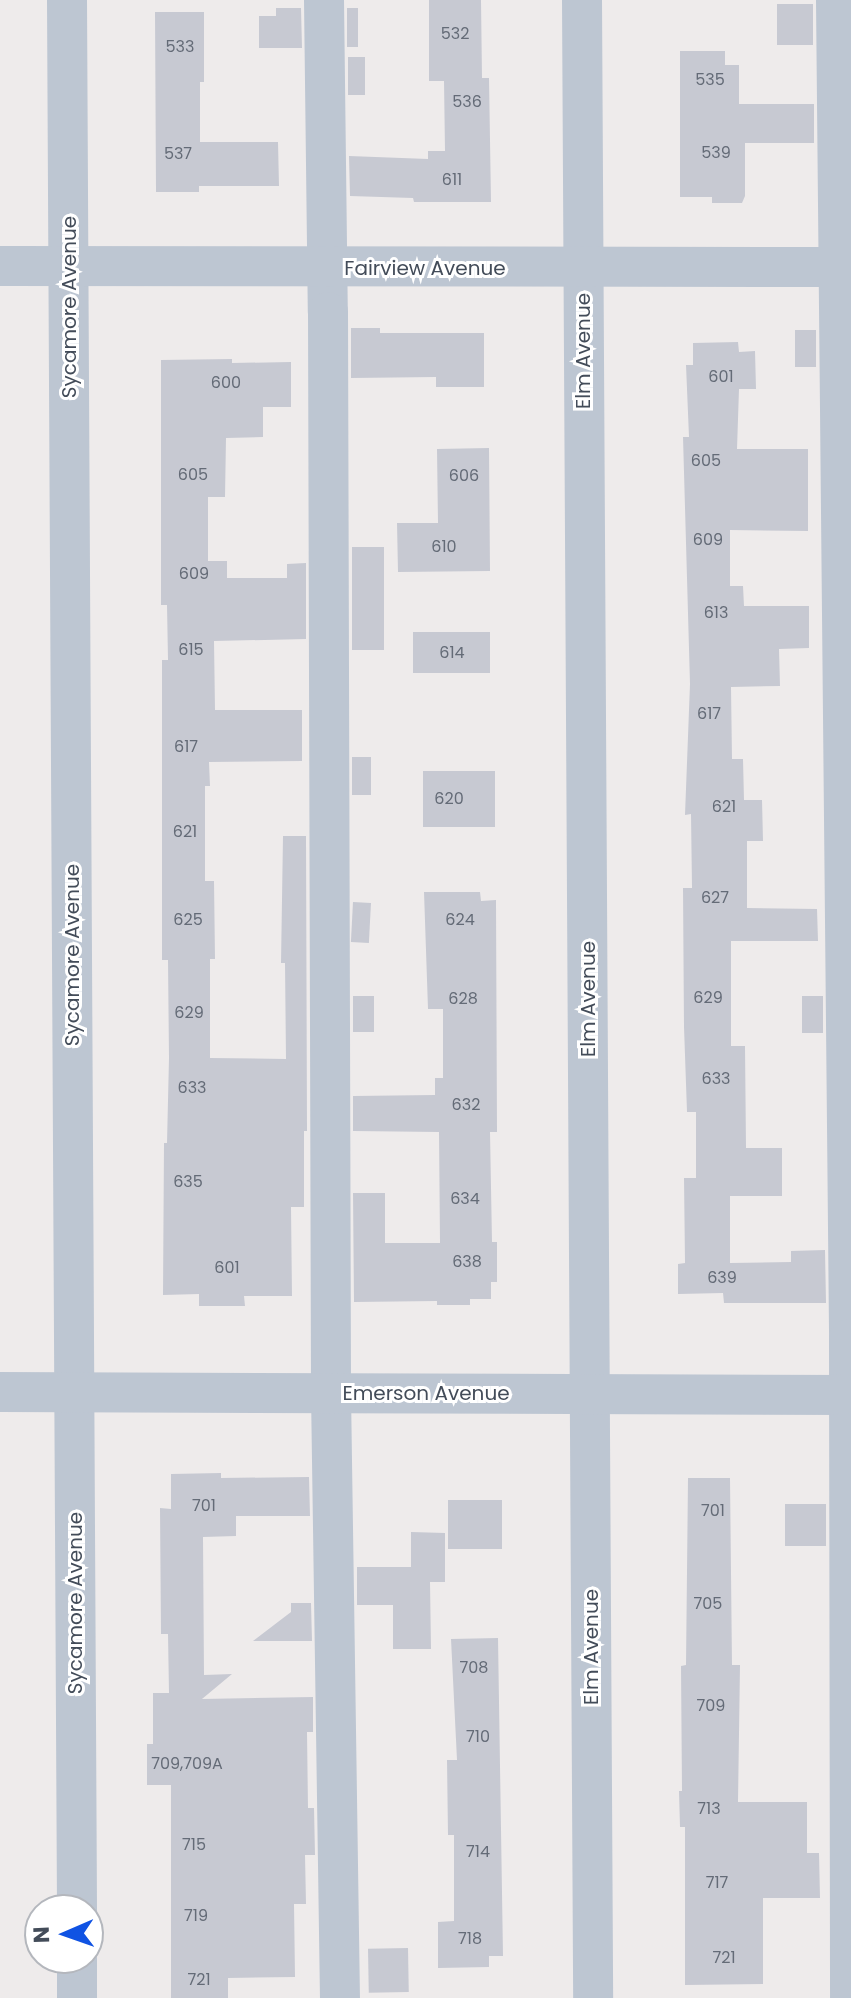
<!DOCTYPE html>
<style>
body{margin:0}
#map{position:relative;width:851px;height:1998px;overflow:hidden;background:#eeebeb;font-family:Poppins,sans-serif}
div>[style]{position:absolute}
.building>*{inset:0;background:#c7c9d2;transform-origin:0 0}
.minor>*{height:40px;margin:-20px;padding:0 20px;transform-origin:20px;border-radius:20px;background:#bdc6d2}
span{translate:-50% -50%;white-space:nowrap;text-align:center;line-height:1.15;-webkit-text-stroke:6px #fff;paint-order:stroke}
.number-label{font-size:16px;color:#646b77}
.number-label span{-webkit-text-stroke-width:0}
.street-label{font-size:20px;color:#434c59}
.north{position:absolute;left:24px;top:1894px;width:80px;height:80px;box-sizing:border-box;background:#fff;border:2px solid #b4b7bd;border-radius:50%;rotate:268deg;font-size:22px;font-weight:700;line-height:32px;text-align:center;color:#434c59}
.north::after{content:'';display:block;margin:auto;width:28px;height:36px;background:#1053e3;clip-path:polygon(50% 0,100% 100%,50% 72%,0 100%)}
</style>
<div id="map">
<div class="building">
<div style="clip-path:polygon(429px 0,481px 0,482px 78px,489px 78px,491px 202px,414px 202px,413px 198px,350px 196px,349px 156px,428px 159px,428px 151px,445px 151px,444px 81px,429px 81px)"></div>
<div style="left:813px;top:4px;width:41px;height:36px;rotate:90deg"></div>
<div style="clip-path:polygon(276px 8px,301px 8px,302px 48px,259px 48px,259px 16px,276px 16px)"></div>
<div style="left:347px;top:8px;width:11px;height:39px"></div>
<div style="clip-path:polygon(155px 12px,204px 12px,204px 82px,200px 82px,200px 142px,278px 142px,279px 186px,199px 186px,199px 192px,156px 192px)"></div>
<div style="clip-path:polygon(680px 51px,725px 51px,725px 65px,739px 65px,739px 104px,814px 104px,814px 143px,745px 143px,745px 196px,742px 203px,712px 203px,712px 197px,680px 197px)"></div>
<div style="left:348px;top:57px;width:17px;height:38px"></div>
<div style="clip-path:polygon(351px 328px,380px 328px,380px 333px,484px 333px,484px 387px,436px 387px,436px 377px,351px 378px)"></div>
<div style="left:795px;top:330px;width:21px;height:37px"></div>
<div style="clip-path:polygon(738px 342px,739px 352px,755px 351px,756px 389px,739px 389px,737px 449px,808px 449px,808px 531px,730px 530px,730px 586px,743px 586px,744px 606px,809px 606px,809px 648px,779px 649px,780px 686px,731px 687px,732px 759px,743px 759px,744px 800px,762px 800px,763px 841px,747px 841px,747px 908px,817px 909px,818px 941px,731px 941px,731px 1046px,745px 1046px,746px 1148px,782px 1148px,782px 1196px,730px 1196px,730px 1263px,791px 1262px,791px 1251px,825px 1250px,826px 1303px,724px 1303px,723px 1293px,678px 1294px,678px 1264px,685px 1263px,684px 1178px,696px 1178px,696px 1112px,687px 1112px,684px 1027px,683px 888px,692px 888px,691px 814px,685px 815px,690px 684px,683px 437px,689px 437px,686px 365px,693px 365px,693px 343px)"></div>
<div style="clip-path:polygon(232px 359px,232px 363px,291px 362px,291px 407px,263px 407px,263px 437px,226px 438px,225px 497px,208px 497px,208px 561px,227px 561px,227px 578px,287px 578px,287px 564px,306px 563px,306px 639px,214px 641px,215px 710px,302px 710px,302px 761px,209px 762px,210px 786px,205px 786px,205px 881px,214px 881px,215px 959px,210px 959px,210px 1058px,286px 1059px,285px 963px,281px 963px,283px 836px,306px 836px,307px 1131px,304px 1131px,304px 1207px,291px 1207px,292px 1296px,244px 1296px,245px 1306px,199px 1306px,199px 1294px,163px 1295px,164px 1143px,167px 1143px,169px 1058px,168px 960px,162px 960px,162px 660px,168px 660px,167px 605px,161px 605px,161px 360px)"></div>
<div style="clip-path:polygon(489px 448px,490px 571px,398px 572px,397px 523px,438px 523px,437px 449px)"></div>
<div style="left:352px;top:547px;width:32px;height:103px"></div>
<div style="left:413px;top:632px;width:77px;height:41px"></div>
<div style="left:352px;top:757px;width:19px;height:38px"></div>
<div style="left:495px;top:771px;width:56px;height:72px;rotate:90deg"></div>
<div style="clip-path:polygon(424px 892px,480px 892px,481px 901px,496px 900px,497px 1132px,490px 1132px,492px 1242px,497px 1242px,497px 1282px,491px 1282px,491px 1299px,470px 1299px,470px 1305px,437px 1305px,437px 1301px,354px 1302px,353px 1193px,385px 1193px,385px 1243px,440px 1243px,439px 1132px,353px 1131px,353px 1096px,435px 1095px,435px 1078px,443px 1078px,443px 1009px,428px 1009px)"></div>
<div style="left:353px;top:902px;width:18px;height:40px;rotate:3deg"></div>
<div style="left:353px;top:996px;width:21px;height:36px"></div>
<div style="left:823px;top:996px;width:37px;height:21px;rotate:90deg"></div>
<div style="clip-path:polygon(221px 1473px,221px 1478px,309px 1477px,310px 1516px,236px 1516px,236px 1536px,203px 1537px,204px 1675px,232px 1674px,202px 1699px,313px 1697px,313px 1732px,307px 1732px,308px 1808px,314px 1808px,315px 1855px,305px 1855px,306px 1904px,294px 1904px,295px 1977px,228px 1978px,228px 1998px,171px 1998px,171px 1785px,147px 1785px,147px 1744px,153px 1744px,153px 1693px,169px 1693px,168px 1634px,161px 1634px,160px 1508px,171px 1509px,171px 1474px)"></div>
<div style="clip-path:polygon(688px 1478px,730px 1478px,732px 1665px,740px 1665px,738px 1802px,807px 1802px,807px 1853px,819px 1853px,820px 1898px,763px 1898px,763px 1984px,685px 1985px,685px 1827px,680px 1827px,679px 1791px,682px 1791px,681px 1666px,686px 1665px)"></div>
<div style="left:502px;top:1500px;width:49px;height:54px;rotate:90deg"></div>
<div style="left:826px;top:1504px;width:42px;height:41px;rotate:90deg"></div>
<div style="clip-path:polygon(411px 1532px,445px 1533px,445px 1582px,430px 1582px,431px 1649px,393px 1649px,393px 1605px,357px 1605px,357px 1567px,411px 1567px)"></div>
<div style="clip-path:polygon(291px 1603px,311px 1603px,312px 1641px,253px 1641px,291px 1612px)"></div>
<div style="clip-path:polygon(498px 1638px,503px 1956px,489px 1956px,489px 1967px,438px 1968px,438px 1922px,454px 1921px,454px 1835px,448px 1835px,447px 1760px,457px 1760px,451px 1639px)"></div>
<div style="left:408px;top:1948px;width:44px;height:40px;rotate:89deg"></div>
</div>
<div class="minor">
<div style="left:67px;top:0;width:1910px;rotate:89.7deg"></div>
<div style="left:324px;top:0;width:312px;rotate:89.3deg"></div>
<div style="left:328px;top:312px;width:1081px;rotate:89.84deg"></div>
<div style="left:331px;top:1393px;width:605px;rotate:89.15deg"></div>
<div style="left:582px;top:0;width:1998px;rotate:89.68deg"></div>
<div style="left:836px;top:0;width:1339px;rotate:89.44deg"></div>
<div style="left:849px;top:1339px;width:659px;rotate:89.91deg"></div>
<div style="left:0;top:266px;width:851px;rotate:0.07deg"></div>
<div style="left:0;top:1392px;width:851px;rotate:0.2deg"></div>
<div style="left:77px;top:1958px;width:40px;rotate:90deg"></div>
</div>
<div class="number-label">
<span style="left:455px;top:34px">532</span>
<span style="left:180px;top:47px">533</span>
<span style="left:710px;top:80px">535</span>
<span style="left:467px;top:102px">536</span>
<span style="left:716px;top:153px">539</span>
<span style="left:178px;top:154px">537</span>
<span style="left:452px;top:180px">611</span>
<span style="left:721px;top:377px">601</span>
<span style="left:226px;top:383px">600</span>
<span style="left:706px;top:461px">605</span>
<span style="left:193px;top:475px">605</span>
<span style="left:464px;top:476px">606</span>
<span style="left:708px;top:540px">609</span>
<span style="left:444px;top:547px">610</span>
<span style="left:194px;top:574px">609</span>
<span style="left:716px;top:613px">613</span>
<span style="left:191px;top:650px">615</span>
<span style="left:452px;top:653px">614</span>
<span style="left:709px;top:714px">617</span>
<span style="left:186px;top:747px">617</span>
<span style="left:449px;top:799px">620</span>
<span style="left:724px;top:807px">621</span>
<span style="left:185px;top:832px">621</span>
<span style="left:715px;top:898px">627</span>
<span style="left:188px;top:920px">625</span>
<span style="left:460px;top:920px">624</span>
<span style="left:708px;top:998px">629</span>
<span style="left:463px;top:999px">628</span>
<span style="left:189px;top:1013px">629</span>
<span style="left:716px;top:1079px">633</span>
<span style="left:192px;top:1088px">633</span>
<span style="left:466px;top:1105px">632</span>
<span style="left:188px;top:1182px">635</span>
<span style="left:465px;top:1199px">634</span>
<span style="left:467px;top:1262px">638</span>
<span style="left:227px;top:1268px">601</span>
<span style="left:722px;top:1278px">639</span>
<span style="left:204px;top:1506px">701</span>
<span style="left:713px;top:1511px">701</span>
<span style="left:708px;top:1604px">705</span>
<span style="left:474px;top:1668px">708</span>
<span style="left:711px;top:1706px">709</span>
<span style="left:478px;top:1737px">710</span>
<span style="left:187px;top:1764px">709,709A</span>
<span style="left:709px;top:1809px">713</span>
<span style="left:194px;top:1845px">715</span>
<span style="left:478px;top:1852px">714</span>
<span style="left:717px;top:1883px">717</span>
<span style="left:196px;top:1916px">719</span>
<span style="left:470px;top:1939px">718</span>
<span style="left:724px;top:1958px">721</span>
<span style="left:199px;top:1980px">721</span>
</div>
<div class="street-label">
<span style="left:425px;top:268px">Fairview Avenue</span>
<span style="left:69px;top:307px;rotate:-90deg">Sycamore Avenue</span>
<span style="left:583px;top:351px;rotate:-90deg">Elm Avenue</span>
<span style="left:72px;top:955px;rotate:-90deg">Sycamore Avenue</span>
<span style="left:588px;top:999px;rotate:-90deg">Elm Avenue</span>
<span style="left:426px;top:1393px">Emerson Avenue</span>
<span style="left:75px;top:1603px;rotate:-90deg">Sycamore Avenue</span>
<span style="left:591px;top:1647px;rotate:-90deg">Elm Avenue</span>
</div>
<div class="north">N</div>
</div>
